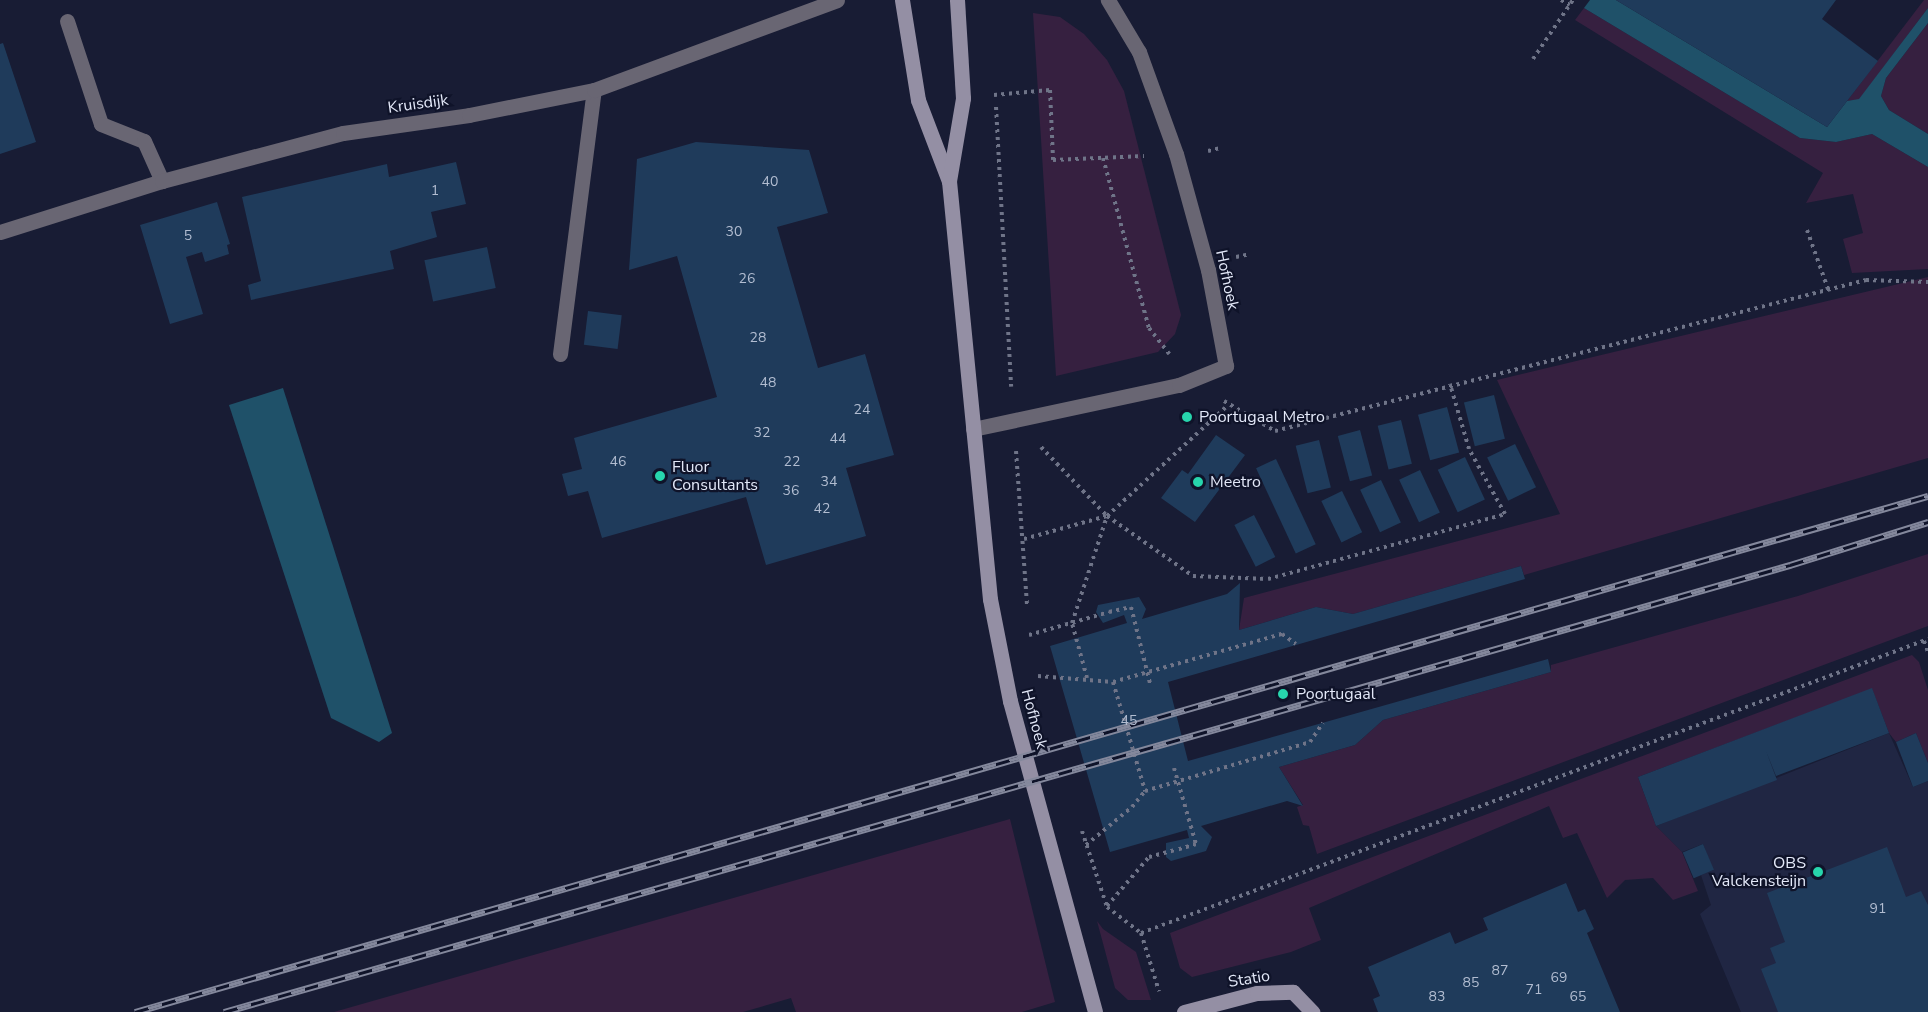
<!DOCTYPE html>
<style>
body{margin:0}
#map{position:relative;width:1928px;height:1012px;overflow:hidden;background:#181c34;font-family:"Nunito Sans",sans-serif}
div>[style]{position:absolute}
.built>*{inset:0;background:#202643}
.green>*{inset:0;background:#362040}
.water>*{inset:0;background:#1f5169}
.building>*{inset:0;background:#1f3b5b;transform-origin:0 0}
.path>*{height:4px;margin-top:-2px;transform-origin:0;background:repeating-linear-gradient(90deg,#6f7488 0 3px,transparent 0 7.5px)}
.lane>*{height:15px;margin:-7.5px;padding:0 7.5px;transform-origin:7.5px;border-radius:7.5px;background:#696673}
.street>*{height:15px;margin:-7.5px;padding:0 7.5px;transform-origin:7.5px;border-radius:7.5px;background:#696673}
.secondary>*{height:15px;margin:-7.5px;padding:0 7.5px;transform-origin:7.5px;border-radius:7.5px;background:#948fa4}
.rail>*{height:7px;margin-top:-3.5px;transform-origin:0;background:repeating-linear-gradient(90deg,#0f1329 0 14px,#84889c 0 28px);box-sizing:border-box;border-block:2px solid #84889c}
.path-bridge>*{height:4px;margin-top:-2px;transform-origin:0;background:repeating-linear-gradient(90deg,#6f7488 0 3px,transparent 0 7.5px)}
.dots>*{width:16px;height:16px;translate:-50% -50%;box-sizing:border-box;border:3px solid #0f1329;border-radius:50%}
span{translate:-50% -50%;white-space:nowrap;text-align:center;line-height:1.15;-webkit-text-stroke:4.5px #0f1329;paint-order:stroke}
.number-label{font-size:14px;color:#b2bdd1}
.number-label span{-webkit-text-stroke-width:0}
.street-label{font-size:16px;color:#e3e8f8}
.poi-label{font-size:16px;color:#e3e8f8}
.left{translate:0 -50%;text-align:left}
.right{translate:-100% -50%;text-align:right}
</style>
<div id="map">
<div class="built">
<div style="clip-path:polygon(1889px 733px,1913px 787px,1928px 781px,1928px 1012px,1741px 1012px,1700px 914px,1711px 905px,1701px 875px,1713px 870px,1703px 844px,1682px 852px,1656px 826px)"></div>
</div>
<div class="green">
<div style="clip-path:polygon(1924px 0,1928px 0,1928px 8px,1859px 100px,1847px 101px)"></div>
<div style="clip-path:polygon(1584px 8px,1800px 138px,1836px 142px,1872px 134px,1928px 167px,1928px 269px,1852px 273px,1843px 239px,1863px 233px,1853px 194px,1806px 203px,1823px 173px,1575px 20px)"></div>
<div style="clip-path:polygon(1033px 13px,1060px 17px,1084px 34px,1107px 60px,1124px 91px,1181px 315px,1175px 334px,1158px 352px,1056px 376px)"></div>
<div style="clip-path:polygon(1928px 23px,1928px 134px,1889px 110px,1881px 96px,1886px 78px)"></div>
<div style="clip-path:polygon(1928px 277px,1928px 458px,1524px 575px,1521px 566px,1353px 614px,1316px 607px,1239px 630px,1244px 598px,1560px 514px,1497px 380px)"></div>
<div style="clip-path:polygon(1928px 554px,1928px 626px,1317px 854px,1309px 826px,1303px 825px,1297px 807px,1303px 805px,1279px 767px,1355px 745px,1383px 720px,1551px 672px,1551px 665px,1798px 596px)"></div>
<div style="clip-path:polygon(1912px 655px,1919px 662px,1928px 690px,1928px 763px,1916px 733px,1896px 742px,1889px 733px,1872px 689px,1638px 777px,1656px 826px,1682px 852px,1698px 891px,1673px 900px,1653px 878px,1625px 880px,1607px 898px,1577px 833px,1563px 838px,1549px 806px,1309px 908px,1321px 940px,1291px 952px,1192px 977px,1180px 968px,1170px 933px)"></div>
<div style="clip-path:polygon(1010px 819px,1055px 1002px,1022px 1012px,796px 1012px,791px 998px,743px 1012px,334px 1012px)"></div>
<div style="clip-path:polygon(1097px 921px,1103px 929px,1136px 952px,1151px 1000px,1128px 1000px,1115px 988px)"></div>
</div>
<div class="water">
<div style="clip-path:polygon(1590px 0,1616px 0,1827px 127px,1847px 101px,1859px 99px,1928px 8px,1928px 23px,1886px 78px,1881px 96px,1889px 110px,1928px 134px,1928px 167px,1872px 134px,1836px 142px,1800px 138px,1584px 8px)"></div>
<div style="clip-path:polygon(283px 388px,392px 733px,379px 742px,331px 718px,229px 405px)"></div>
</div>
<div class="building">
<div style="clip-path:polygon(1616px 0,1836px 0,1822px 19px,1878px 61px,1827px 127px)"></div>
<div style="clip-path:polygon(3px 43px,36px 142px,0 154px,0 44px)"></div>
<div style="clip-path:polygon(696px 142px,809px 150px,828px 213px,777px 227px,818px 368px,865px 354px,894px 455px,846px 468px,866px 536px,766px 565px,746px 497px,602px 538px,588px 491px,568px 496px,562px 474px,582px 469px,574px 438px,717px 397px,677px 256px,629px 270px,637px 159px)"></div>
<div style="clip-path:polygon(456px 162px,466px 204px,431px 212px,437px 237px,390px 251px,394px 269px,251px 300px,248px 285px,261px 281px,242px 197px,387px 164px,389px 177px)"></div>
<div style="clip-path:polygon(217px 202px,230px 244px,227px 245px,229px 254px,205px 262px,202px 252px,186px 257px,203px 314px,170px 324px,140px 225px)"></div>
<div style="left:487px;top:247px;width:42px;height:64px;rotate:78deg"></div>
<div style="left:588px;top:311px;width:34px;height:34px;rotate:7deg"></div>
<div style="left:1494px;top:395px;width:45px;height:31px;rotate:76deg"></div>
<div style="left:1447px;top:407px;width:47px;height:30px;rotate:75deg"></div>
<div style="left:1401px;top:420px;width:45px;height:24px;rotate:76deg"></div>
<div style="left:1360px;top:430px;width:47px;height:23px;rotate:75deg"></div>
<div style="clip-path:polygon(1216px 435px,1245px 455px,1195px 522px,1161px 498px,1182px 470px,1188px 474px)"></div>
<div style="left:1319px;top:440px;width:49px;height:24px;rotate:76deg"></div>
<div style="left:1515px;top:444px;width:48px;height:31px;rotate:64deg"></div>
<div style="left:1465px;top:457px;width:47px;height:30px;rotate:65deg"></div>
<div style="left:1276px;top:459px;width:94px;height:22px;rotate:65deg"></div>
<div style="left:1420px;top:470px;width:47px;height:23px;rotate:65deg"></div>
<div style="left:1381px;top:480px;width:47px;height:23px;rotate:65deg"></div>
<div style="left:1342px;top:491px;width:46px;height:23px;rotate:64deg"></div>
<div style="left:1254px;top:515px;width:47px;height:22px;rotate:63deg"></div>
<div style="clip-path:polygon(1521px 566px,1525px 579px,1168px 682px,1188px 761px,1548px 659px,1551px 672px,1383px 720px,1355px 745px,1279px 767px,1303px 806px,1287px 801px,1201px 826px,1212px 837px,1206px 851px,1171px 861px,1166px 857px,1166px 843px,1189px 838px,1187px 830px,1110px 852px,1050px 646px,1127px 623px,1124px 615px,1103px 623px,1096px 612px,1098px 605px,1139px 597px,1146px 609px,1142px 619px,1227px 594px,1240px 583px,1239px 630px,1316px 607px,1353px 614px)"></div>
<div style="clip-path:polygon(1872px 688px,1889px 733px,1776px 776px,1766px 751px,1777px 780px,1656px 826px,1638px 777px)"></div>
<div style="clip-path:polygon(1916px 733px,1928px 763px,1928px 781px,1913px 787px,1896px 742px)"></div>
<div style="left:1703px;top:844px;width:28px;height:22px;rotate:67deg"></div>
<div style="clip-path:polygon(1887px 847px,1906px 897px,1921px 891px,1928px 905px,1928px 1012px,1778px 1012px,1761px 969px,1776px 963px,1770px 948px,1785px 942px,1767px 893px)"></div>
<div style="clip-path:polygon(1566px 883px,1578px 912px,1585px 909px,1594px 929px,1587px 933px,1620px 1012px,1378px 1012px,1373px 999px,1380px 996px,1368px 967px,1450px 932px,1455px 944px,1488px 930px,1483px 918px)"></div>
</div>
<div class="path">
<div style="left:1561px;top:0;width:10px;rotate:29deg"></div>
<div style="left:1533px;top:59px;width:71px;rotate:-55.9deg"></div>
<div style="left:994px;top:95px;width:56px;rotate:-5.1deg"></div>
<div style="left:1050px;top:90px;width:70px;rotate:87.5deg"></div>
<div style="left:1053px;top:160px;width:91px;rotate:-2.5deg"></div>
<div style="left:996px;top:107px;width:280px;rotate:86.9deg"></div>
<div style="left:1208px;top:151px;width:12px;rotate:-14deg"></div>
<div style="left:1103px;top:158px;width:176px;rotate:74.9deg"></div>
<div style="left:1149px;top:328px;width:33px;rotate:52deg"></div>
<div style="left:1807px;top:230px;width:63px;rotate:70.4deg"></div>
<div style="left:1236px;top:257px;width:14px;rotate:-12deg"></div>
<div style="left:1224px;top:401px;width:59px;rotate:30.5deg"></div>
<div style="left:1275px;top:431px;width:610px;rotate:-14.33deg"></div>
<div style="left:1866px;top:280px;width:62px;rotate:1.8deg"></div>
<div style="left:1041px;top:447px;width:95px;rotate:46.3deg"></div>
<div style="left:1107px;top:516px;width:105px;rotate:34.9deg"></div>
<div style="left:1193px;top:576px;width:75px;rotate:2.3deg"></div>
<div style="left:1268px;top:579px;width:246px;rotate:-15.3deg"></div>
<div style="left:1505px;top:514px;width:74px;rotate:-119deg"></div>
<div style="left:1469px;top:449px;width:68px;rotate:-106.3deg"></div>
<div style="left:1016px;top:451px;width:154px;rotate:85.9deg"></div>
<div style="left:1024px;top:539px;width:86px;rotate:-15.5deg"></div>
<div style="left:1107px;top:516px;width:164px;rotate:-42.5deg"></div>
<div style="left:1029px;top:635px;width:83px;rotate:-16deg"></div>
<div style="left:1924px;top:641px;width:12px;rotate:70deg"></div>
<div style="left:1038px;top:676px;width:75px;rotate:4.6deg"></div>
<div style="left:1113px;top:682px;width:176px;rotate:-15.9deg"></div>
<div style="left:1282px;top:634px;width:17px;rotate:36deg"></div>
<div style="left:1087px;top:678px;width:57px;rotate:-105.3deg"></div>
<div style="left:1072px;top:623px;width:113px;rotate:-71.9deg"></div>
<div style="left:1113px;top:682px;width:114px;rotate:73.6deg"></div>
<div style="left:1082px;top:831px;width:80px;rotate:71.8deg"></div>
<div style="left:1107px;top:907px;width:43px;rotate:37.4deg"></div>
<div style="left:1141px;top:933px;width:61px;rotate:72.8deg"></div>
<div style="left:1086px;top:845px;width:60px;rotate:-39.6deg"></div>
<div style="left:1132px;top:807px;width:21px;rotate:-51deg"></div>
<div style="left:1145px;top:791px;width:172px;rotate:-16.5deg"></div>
<div style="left:1310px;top:742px;width:23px;rotate:-56deg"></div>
<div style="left:1107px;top:906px;width:65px;rotate:-49.4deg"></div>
<div style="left:1149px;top:857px;width:28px;rotate:-15deg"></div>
<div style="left:1141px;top:933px;width:840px;rotate:-20.48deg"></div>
</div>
<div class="lane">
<div style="left:67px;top:21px;width:108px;rotate:71.7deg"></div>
<div style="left:101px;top:124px;width:46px;rotate:21.6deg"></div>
<div style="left:144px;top:141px;width:44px;rotate:65.8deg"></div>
<div style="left:560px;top:354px;width:266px;rotate:-82.7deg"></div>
</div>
<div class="street">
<div style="left:0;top:232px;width:170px;rotate:-17.5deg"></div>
<div style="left:162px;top:181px;width:187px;rotate:-14.9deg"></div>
<div style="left:343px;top:133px;width:127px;rotate:-8.1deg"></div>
<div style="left:469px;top:115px;width:127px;rotate:-11.3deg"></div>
<div style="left:594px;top:90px;width:259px;rotate:-20.3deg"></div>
<div style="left:973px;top:429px;width:211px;rotate:-12.1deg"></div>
<div style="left:1179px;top:385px;width:51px;rotate:-22deg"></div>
<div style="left:1226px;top:366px;width:98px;rotate:-100.6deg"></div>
<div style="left:1208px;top:270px;width:120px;rotate:-105.4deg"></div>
<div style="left:1176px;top:154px;width:109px;rotate:-109.9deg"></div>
<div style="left:1139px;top:52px;width:61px;rotate:-120.8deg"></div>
</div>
<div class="secondary">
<div style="left:902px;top:0;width:101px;rotate:80.9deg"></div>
<div style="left:918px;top:100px;width:87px;rotate:69.1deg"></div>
<div style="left:949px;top:181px;width:420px;rotate:84.4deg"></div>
<div style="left:990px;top:599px;width:104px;rotate:78.9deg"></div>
<div style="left:1010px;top:701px;width:322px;rotate:74.7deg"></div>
<div style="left:949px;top:181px;width:84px;rotate:-80.4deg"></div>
<div style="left:963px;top:98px;width:98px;rotate:-93.5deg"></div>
<div style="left:1184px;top:1012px;width:75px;rotate:-14.6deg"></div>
<div style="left:1257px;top:993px;width:36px;rotate:-2deg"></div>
<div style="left:1293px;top:992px;width:28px;rotate:46deg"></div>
</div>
<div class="rail">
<div style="left:135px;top:1012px;width:1866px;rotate:-16.06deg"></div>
<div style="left:224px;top:1012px;width:1629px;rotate:-15.93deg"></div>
<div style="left:1790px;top:565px;width:145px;rotate:-17.3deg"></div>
</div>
<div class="path-bridge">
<div style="left:1109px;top:612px;width:23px;rotate:-13deg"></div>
<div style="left:1131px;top:607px;width:82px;rotate:76deg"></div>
<div style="left:1174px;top:768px;width:79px;rotate:73.9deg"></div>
<div style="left:1196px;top:844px;width:21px;rotate:163deg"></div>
</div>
<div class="dots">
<div style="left:1187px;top:417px;background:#27d5ad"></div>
<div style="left:660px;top:476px;background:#27d5ad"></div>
<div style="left:1198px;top:482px;background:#27d5ad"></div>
<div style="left:1283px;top:694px;background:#27d5ad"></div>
<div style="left:1818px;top:872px;background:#27d5ad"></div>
</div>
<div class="number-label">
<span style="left:770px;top:182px">40</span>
<span style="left:435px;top:191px">1</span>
<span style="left:734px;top:232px">30</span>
<span style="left:188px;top:236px">5</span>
<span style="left:747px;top:279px">26</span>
<span style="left:758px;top:338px">28</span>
<span style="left:768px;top:383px">48</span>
<span style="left:862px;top:410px">24</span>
<span style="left:762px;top:433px">32</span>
<span style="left:838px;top:439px">44</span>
<span style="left:618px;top:462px">46</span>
<span style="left:792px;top:462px">22</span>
<span style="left:829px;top:482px">34</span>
<span style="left:791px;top:491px">36</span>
<span style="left:822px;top:509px">42</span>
<span style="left:1129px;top:721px">45</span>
<span style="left:1878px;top:909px">91</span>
<span style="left:1500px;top:971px">87</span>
<span style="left:1559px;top:978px">69</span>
<span style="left:1471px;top:983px">85</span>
<span style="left:1534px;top:990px">71</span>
<span style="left:1437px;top:997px">83</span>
<span style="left:1578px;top:997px">65</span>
</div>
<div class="street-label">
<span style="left:418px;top:104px;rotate:-8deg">Kruisdijk</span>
<span style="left:1227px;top:280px;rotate:78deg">Hofhoek</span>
<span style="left:1034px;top:719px;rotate:75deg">Hofhoek</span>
<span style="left:1249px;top:979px;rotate:-9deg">Statio</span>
</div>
<div class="poi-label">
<span class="left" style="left:1199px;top:417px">Poortugaal Metro</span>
<span class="left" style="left:672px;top:476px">Fluor<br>Consultants</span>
<span class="left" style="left:1210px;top:482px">Meetro</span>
<span class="left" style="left:1296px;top:694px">Poortugaal</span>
<span class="right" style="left:1806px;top:872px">OBS<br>Valckensteijn</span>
</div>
</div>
